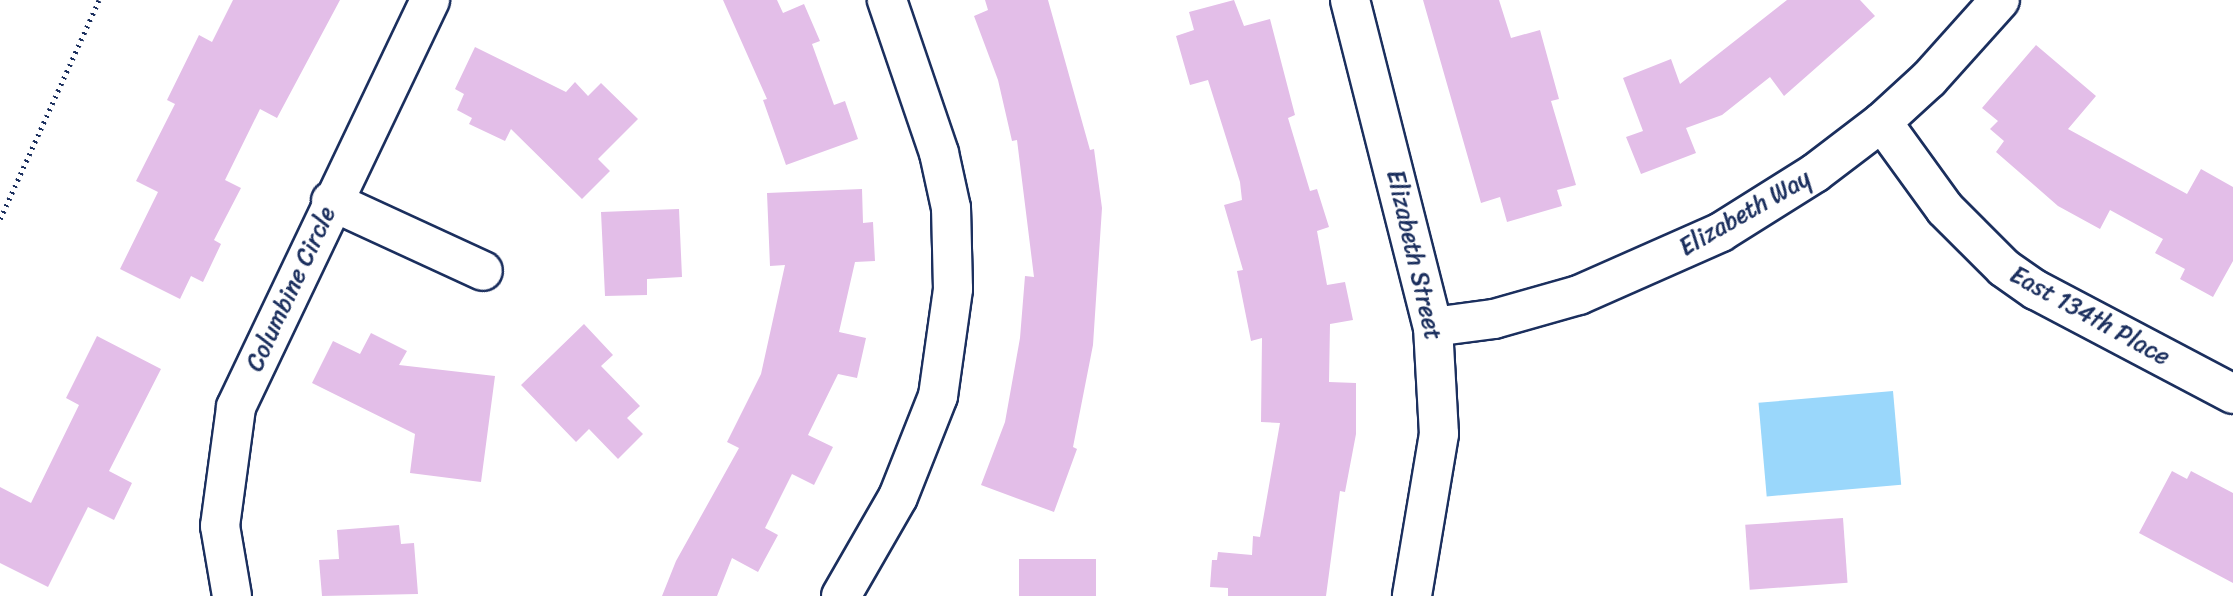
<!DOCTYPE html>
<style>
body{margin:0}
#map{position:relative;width:2233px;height:596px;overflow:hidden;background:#fff;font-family:Sriracha,sans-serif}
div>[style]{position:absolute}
.water>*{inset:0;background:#9ad7fb;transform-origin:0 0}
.building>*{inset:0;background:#e3bee8;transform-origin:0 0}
.path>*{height:4.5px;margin-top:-2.25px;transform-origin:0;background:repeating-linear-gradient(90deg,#1b2f5e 0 2px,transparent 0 7px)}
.roads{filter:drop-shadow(2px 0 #1b2f5e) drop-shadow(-2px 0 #1b2f5e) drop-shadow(0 2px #1b2f5e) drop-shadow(0 -2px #1b2f5e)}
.minor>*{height:38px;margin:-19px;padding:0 19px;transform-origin:19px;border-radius:19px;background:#fff}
span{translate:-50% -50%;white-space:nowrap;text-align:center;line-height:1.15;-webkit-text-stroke:5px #fff;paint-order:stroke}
.street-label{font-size:24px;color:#1b2f5e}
</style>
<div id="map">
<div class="water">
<div style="left:1893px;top:391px;width:94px;height:135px;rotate:85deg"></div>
</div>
<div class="building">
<div style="clip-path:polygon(233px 0,340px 0,277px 118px,260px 109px,225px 180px,241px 188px,214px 240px,221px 244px,203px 282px,191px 276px,180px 299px,120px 269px,158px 192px,136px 181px,175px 104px,167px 100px,199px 35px,212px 42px)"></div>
<div style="clip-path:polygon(723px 0,777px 0,783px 13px,804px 4px,820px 41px,812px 44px,834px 105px,845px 101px,858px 139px,786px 165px,763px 100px,767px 99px)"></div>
<div style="clip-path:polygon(985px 0,1048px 0,1090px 150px,1094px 149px,1102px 208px,1093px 345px,1073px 447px,1077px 449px,1054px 512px,981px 485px,1005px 422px,1020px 338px,1025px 276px,1034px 277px,1017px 140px,1012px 141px,998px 80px,974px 16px,988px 10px)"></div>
<div style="clip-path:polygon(1234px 0,1244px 26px,1270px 19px,1295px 115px,1288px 118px,1310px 191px,1317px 189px,1329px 227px,1317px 231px,1327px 285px,1345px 282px,1353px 320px,1330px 324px,1329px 382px,1356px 383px,1356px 434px,1345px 492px,1340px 491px,1326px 596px,1228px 596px,1228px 588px,1210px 587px,1212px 560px,1217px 560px,1218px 552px,1252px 555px,1253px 536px,1260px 537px,1280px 423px,1261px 422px,1262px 338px,1251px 341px,1237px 271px,1243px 270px,1224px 205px,1242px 200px,1240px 182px,1208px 80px,1190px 85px,1176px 36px,1194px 30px,1189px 12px)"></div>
<div style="clip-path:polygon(1423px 0,1499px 0,1511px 38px,1540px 30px,1559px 99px,1551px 101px,1576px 185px,1557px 190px,1562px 206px,1507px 222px,1500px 197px,1481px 203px)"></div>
<div style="clip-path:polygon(1787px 0,1860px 0,1875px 16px,1784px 96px,1770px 77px,1722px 115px,1686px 128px,1696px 153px,1641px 174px,1626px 137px,1643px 131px,1623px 78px,1671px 59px,1680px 84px)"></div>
<div style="clip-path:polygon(2036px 45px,2096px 96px,2068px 129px,2187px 194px,2201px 169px,2233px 187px,2233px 261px,2213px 297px,2180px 279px,2185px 269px,2155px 253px,2163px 239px,2110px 210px,2100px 229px,2058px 206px,1996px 152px,2004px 141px,1990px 129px,1998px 121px,1982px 108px)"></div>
<div style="clip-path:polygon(475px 47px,566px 92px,575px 82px,588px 96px,601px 83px,638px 119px,598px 159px,610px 171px,582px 199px,511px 129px,505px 141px,469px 124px,472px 118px,457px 110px,464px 94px,455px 89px)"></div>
<div style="clip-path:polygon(862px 189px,863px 223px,873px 222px,875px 261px,855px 262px,839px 332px,866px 338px,857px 378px,838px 374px,808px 435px,833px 447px,814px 485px,792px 474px,765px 528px,778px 535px,758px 572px,732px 558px,717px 596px,662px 596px,676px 561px,739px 448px,727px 442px,761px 374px,785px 265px,770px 266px,767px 193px)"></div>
<div style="clip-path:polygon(679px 209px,682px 277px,647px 279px,647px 295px,605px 296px,601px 212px)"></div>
<div style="clip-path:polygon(584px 324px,613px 355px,601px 366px,640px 406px,627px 418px,643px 434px,618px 459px,589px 429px,576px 442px,521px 385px)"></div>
<div style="clip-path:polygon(371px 333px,407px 351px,399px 365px,495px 376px,481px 482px,410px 473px,415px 434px,312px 383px,333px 341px,360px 354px)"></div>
<div style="clip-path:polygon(97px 336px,161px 369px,109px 471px,132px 483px,114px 520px,88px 507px,48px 587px,0 563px,0 487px,31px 503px,79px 405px,66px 398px)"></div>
<div style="clip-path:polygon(2172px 471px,2187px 479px,2191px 471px,2233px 493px,2233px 583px,2139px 533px)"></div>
<div style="left:1843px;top:518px;width:65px;height:98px;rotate:86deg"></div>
<div style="clip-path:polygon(399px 525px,401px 544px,414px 543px,418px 594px,322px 596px,319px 560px,339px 559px,337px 530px)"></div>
<div style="left:1019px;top:559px;width:77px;height:37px"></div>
</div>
<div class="path">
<div style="left:0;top:219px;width:240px;rotate:-65.7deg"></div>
</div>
<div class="roads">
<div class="minor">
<div style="left:1350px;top:0;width:337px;rotate:75.8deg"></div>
<div style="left:1433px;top:327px;width:107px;rotate:86.8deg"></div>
<div style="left:1439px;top:434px;width:164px;rotate:99.5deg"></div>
<div style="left:1882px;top:122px;width:107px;rotate:54.1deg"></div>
<div style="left:1945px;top:209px;width:83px;rotate:45deg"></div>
<div style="left:2004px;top:268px;width:39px;rotate:35deg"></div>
<div style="left:2036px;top:290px;width:223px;rotate:27.8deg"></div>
<div style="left:331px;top:201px;width:167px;rotate:24.7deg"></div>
<div style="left:1433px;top:327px;width:62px;rotate:-7.5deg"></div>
<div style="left:1494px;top:319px;width:88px;rotate:-15.8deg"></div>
<div style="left:1579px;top:295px;width:155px;rotate:-23.9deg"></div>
<div style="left:1721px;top:232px;width:111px;rotate:-32.1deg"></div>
<div style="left:1815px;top:173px;width:84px;rotate:-37.3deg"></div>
<div style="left:1882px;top:122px;width:64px;rotate:-42.5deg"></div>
<div style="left:1929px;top:79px;width:106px;rotate:-48.1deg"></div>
<div style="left:232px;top:596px;width:71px;rotate:-99.7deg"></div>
<div style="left:220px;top:526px;width:120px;rotate:-82.3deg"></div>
<div style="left:236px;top:407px;width:451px;rotate:-64.5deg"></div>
<div style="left:841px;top:596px;width:114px;rotate:-60.1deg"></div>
<div style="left:898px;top:497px;width:109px;rotate:-68.4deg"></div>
<div style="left:938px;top:396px;width:108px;rotate:-82deg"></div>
<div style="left:953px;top:289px;width:81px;rotate:-91.4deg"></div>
<div style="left:951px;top:208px;width:56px;rotate:-102.3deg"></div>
<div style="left:939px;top:153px;width:162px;rotate:-108.8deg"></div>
</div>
</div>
<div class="street-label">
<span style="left:1745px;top:213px;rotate:-30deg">Elizabeth Way</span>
<span style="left:1414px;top:255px;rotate:77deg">Elizabeth Street</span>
<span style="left:291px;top:289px;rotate:-65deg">Columbine Circle</span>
<span style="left:2090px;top:316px;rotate:29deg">East 134th Place</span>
</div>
</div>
